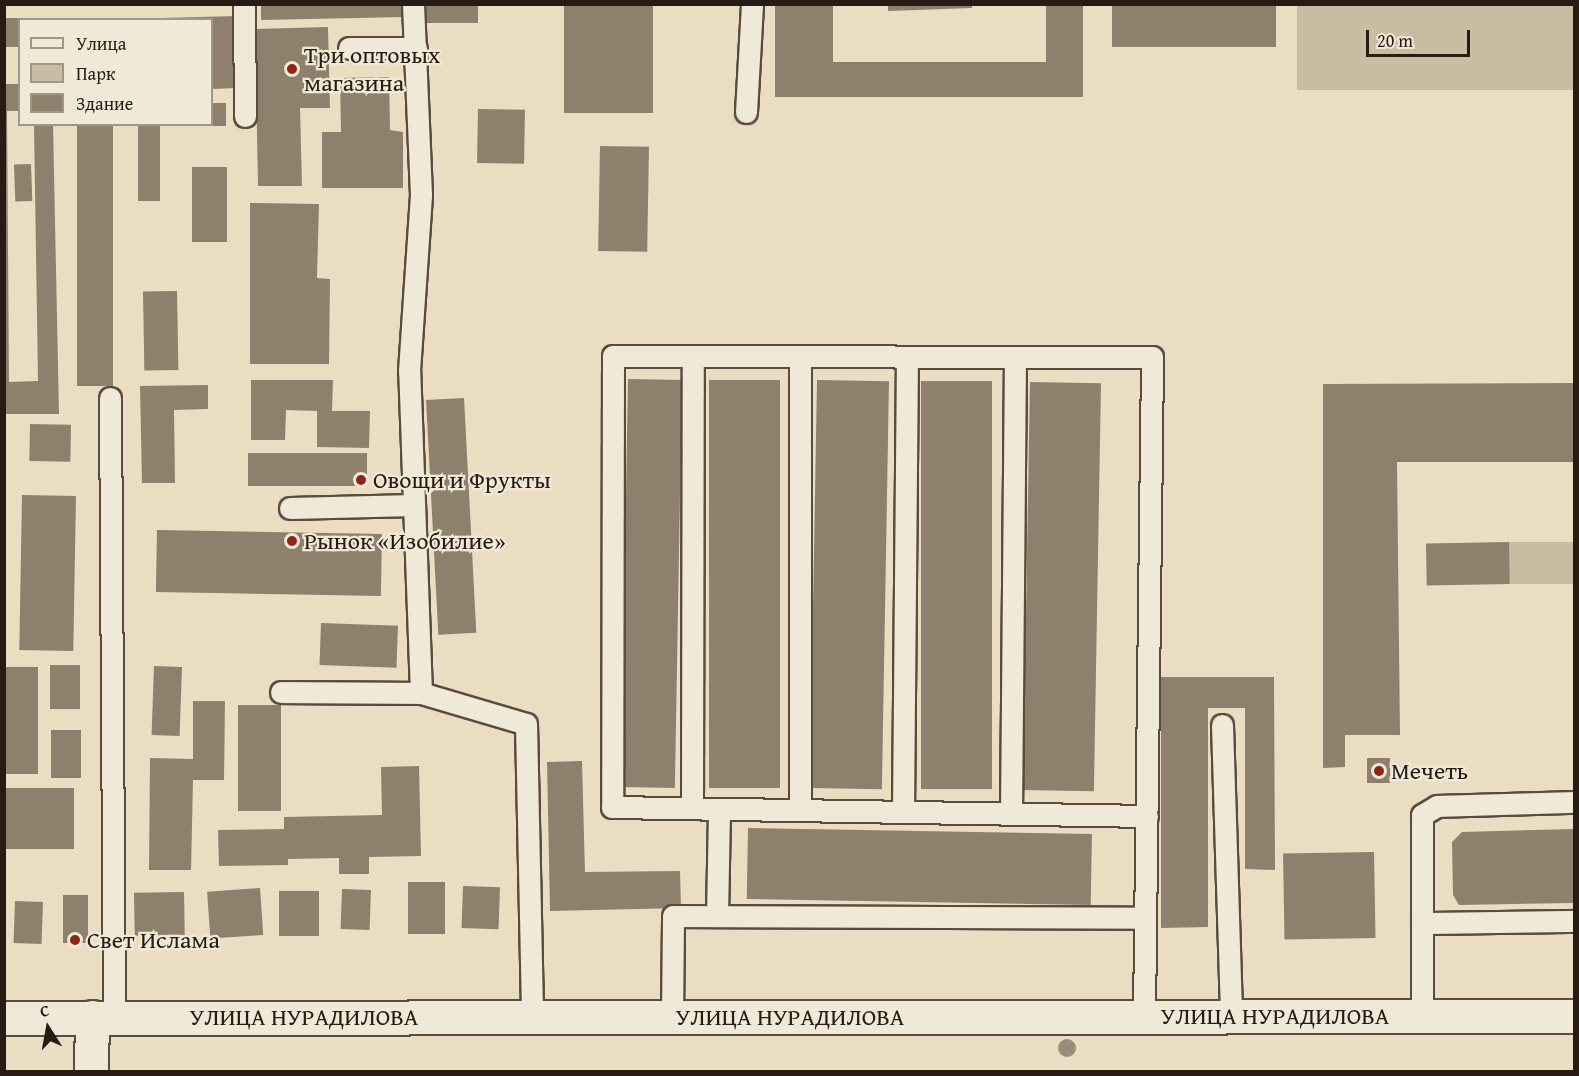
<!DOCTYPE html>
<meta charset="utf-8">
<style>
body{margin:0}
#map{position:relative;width:1579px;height:1076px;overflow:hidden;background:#eaddc1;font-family:"Gentium Book Plus",serif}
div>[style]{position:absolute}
.green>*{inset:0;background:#c9bca3;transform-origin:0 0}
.building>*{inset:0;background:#8d806d;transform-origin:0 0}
.roads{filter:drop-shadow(2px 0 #584c3e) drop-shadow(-2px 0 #584c3e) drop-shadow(0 2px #584c3e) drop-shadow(0 -2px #584c3e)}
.lane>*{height:21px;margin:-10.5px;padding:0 10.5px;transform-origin:10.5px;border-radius:10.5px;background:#f1e9d7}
.street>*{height:33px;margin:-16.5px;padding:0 16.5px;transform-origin:16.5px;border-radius:16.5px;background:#f1e9d7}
.secondary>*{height:33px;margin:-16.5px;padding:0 16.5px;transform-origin:16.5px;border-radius:16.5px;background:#f1e9d7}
.trees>*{width:18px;height:18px;margin:-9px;border-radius:50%;background:#9a8d79}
.dots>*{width:16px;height:16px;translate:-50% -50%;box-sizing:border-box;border:3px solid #f1e9d7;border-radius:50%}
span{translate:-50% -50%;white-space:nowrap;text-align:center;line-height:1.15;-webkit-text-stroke:4.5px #f1e9d7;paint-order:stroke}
.poi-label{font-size:24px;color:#281b13}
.left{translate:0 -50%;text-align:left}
.street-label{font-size:24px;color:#281b13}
.frame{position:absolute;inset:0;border:6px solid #281b13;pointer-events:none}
.legend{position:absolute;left:18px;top:18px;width:195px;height:108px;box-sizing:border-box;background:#f1e9d7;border:2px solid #a19789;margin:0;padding:8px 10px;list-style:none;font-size:18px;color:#281b13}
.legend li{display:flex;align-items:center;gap:12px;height:30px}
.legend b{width:30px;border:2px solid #a19789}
.north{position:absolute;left:18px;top:998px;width:60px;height:60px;-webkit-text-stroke:4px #f1e9d7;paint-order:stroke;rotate:349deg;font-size:16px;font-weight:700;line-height:24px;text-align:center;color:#281b13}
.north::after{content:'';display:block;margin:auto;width:21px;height:27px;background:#281b13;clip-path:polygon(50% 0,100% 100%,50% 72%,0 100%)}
.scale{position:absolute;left:1366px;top:30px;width:104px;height:27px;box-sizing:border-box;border:3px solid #281b13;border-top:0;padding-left:8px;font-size:18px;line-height:21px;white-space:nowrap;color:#281b13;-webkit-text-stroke:4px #f1e9d7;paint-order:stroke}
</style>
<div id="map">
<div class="green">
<div style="left:1297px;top:5px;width:277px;height:85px"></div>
<div style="left:1509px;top:542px;width:65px;height:42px"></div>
</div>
<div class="building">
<div style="clip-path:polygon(261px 4px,404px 4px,404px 17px,261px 20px)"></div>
<div style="left:423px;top:4px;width:55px;height:19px"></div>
<div style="left:564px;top:4px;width:89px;height:109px"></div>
<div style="clip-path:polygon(775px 4px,833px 4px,833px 62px,1046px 62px,1046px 4px,1083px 4px,1083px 97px,775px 97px)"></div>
<div style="clip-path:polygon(888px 4px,972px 4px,972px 8px,888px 11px)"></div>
<div style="left:1112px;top:4px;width:164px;height:43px"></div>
<div style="clip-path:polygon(237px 16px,237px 88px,212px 89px,212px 20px,161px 18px)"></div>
<div style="left:20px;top:18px;width:29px;height:16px;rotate:90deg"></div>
<div style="clip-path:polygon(328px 27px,330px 108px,300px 108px,302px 186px,258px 186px,255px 29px)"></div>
<div style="clip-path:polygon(389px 77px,390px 130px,403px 132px,403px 188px,322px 188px,322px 132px,341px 132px,340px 78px)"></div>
<div style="clip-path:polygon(4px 84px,20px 84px,20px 111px,7px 111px,9px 382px,38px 381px,34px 124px,53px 124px,59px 414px,4px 414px)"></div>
<div style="left:212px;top:103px;width:14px;height:23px"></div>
<div style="left:478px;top:109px;width:47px;height:54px;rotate:1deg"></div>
<div style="left:77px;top:124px;width:36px;height:262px"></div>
<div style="left:138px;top:126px;width:22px;height:75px"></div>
<div style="left:600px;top:146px;width:49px;height:105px;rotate:1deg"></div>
<div style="left:31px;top:164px;width:37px;height:17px;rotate:88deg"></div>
<div style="left:192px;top:167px;width:35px;height:75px"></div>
<div style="clip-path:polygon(250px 203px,319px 204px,317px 278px,330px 279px,329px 364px,250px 364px)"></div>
<div style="left:177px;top:291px;width:79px;height:34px;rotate:89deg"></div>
<div style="left:628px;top:379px;width:54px;height:408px;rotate:1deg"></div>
<div style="clip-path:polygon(251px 380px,333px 380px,332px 411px,370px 411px,369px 448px,317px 447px,317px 411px,286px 410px,285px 440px,251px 440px)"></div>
<div style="left:709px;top:380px;width:71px;height:408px"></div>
<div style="left:817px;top:380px;width:72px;height:408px;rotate:1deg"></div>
<div style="left:921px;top:381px;width:71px;height:408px"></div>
<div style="left:1030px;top:382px;width:71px;height:408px;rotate:1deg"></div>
<div style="clip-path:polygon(1574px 383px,1574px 462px,1397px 462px,1400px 735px,1345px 735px,1345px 767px,1323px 768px,1323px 384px)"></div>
<div style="clip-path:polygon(208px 385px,208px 409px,174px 410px,175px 483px,142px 483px,140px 386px)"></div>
<div style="left:464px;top:398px;width:235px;height:38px;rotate:87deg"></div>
<div style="left:30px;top:424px;width:41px;height:37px;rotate:1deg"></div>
<div style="left:248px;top:453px;width:119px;height:33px"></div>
<div style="left:22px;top:495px;width:54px;height:155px;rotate:1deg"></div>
<div style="left:157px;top:530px;width:225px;height:62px;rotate:1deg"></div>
<div style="left:1509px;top:542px;width:42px;height:83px;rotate:89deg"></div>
<div style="left:321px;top:623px;width:77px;height:42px;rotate:2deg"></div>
<div style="left:80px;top:665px;width:44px;height:30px;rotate:90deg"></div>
<div style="left:154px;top:666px;width:28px;height:69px;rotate:2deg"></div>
<div style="left:4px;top:667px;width:34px;height:107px"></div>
<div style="clip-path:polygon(1161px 677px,1274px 677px,1275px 870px,1245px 869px,1245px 708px,1208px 708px,1208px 927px,1161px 928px)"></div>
<div style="clip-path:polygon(193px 701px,225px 701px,224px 780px,193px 780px,191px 870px,149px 870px,150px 758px,193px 759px)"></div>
<div style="left:238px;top:705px;width:43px;height:106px"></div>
<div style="left:51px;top:730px;width:30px;height:48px"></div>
<div style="left:1367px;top:758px;width:23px;height:25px"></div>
<div style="clip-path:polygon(582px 761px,585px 872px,680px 871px,681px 908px,550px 911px,547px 762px)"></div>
<div style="clip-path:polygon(419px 766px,421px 856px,369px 857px,369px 874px,339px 874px,339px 858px,288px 859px,288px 865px,219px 866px,218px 830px,284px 829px,284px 817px,382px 815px,381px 767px)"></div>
<div style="left:4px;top:788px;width:70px;height:61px"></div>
<div style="left:748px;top:828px;width:344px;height:71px;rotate:1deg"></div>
<div style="clip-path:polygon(1574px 829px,1574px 903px,1459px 905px,1453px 895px,1452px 842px,1462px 832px)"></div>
<div style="left:1374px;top:852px;width:86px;height:91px;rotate:89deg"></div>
<div style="left:445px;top:882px;width:52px;height:37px;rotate:90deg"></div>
<div style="left:463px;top:886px;width:37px;height:42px;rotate:2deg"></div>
<div style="left:260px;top:888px;width:47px;height:53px;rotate:86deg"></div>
<div style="left:342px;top:889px;width:29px;height:40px;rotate:2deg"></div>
<div style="left:279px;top:891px;width:40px;height:45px"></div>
<div style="left:184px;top:892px;width:43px;height:50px;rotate:89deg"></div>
<div style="left:63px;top:895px;width:25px;height:48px"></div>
<div style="left:15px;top:901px;width:28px;height:42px;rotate:2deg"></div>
</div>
<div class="roads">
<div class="lane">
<div style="left:244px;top:4px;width:112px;rotate:89.5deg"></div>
<div style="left:349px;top:48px;width:67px"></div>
<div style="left:746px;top:112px;width:108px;rotate:-86.8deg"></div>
<div style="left:110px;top:398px;width:619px;rotate:89.63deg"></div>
<div style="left:290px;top:508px;width:124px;rotate:-1.4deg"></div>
<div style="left:281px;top:692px;width:140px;rotate:0.4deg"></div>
<div style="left:421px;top:693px;width:322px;rotate:-92.1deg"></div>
<div style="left:409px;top:371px;width:176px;rotate:-86.1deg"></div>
<div style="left:421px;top:195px;width:191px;rotate:-92.4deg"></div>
<div style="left:421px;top:693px;width:109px;rotate:16.4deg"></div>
<div style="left:526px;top:724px;width:293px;rotate:88.8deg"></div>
<div style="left:1222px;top:725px;width:291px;rotate:88.2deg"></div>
<div style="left:692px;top:808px;width:452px;rotate:-89.9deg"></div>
<div style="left:800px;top:810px;width:454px;rotate:-90deg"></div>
<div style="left:903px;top:812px;width:455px;rotate:-89.5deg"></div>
<div style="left:1011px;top:814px;width:457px;rotate:-89.5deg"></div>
<div style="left:717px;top:916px;width:107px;rotate:-88.9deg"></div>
<div style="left:1422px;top:923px;width:152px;rotate:-0.8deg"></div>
<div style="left:1144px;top:1016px;width:659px;rotate:-89.3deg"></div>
<div style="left:1152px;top:357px;width:539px;rotate:-179.89deg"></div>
<div style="left:613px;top:356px;width:451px;rotate:90.1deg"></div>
<div style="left:612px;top:807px;width:535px;rotate:0.96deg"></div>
<div style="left:1422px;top:1016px;width:201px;rotate:-90deg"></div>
<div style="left:1422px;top:815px;width:17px;rotate:-31deg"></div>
<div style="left:1437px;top:806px;width:137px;rotate:-1.7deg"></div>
<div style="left:672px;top:1017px;width:101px;rotate:-89.4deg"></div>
<div style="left:673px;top:916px;width:472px;rotate:0.2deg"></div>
</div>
<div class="street">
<div style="left:91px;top:1072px;width:55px;rotate:-89deg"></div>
</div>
<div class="secondary">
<div style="left:4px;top:1018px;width:1570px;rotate:-0.07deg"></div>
</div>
</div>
<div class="trees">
<div style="left:1067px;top:1048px"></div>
</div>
<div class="dots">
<div style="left:292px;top:69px;background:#8f2418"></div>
<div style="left:361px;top:480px;background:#8f2418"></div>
<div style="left:292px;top:541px;background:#8f2418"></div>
<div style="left:1379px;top:771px;background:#8f2418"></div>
<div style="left:75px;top:940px;background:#8f2418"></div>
</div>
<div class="poi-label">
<span class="left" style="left:304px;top:69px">Три оптовых<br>магазина</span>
<span class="left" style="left:373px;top:480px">Овощи и Фрукты</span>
<span class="left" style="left:304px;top:541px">Рынок «Изобилие»</span>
<span class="left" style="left:1391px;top:771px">Мечеть</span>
<span class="left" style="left:87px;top:940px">Свет Ислама</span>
</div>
<div class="street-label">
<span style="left:1275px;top:1016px">УЛИЦА НУРАДИЛОВА</span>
<span style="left:304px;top:1017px">УЛИЦА НУРАДИЛОВА</span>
<span style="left:790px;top:1017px">УЛИЦА НУРАДИЛОВА</span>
</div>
<div class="frame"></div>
<ul class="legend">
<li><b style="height:8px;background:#f1e9d7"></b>Улица</li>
<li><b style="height:16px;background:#c9bca3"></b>Парк</li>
<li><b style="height:16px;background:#8d806d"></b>Здание</li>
</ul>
<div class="north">С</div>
<div class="scale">20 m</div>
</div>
